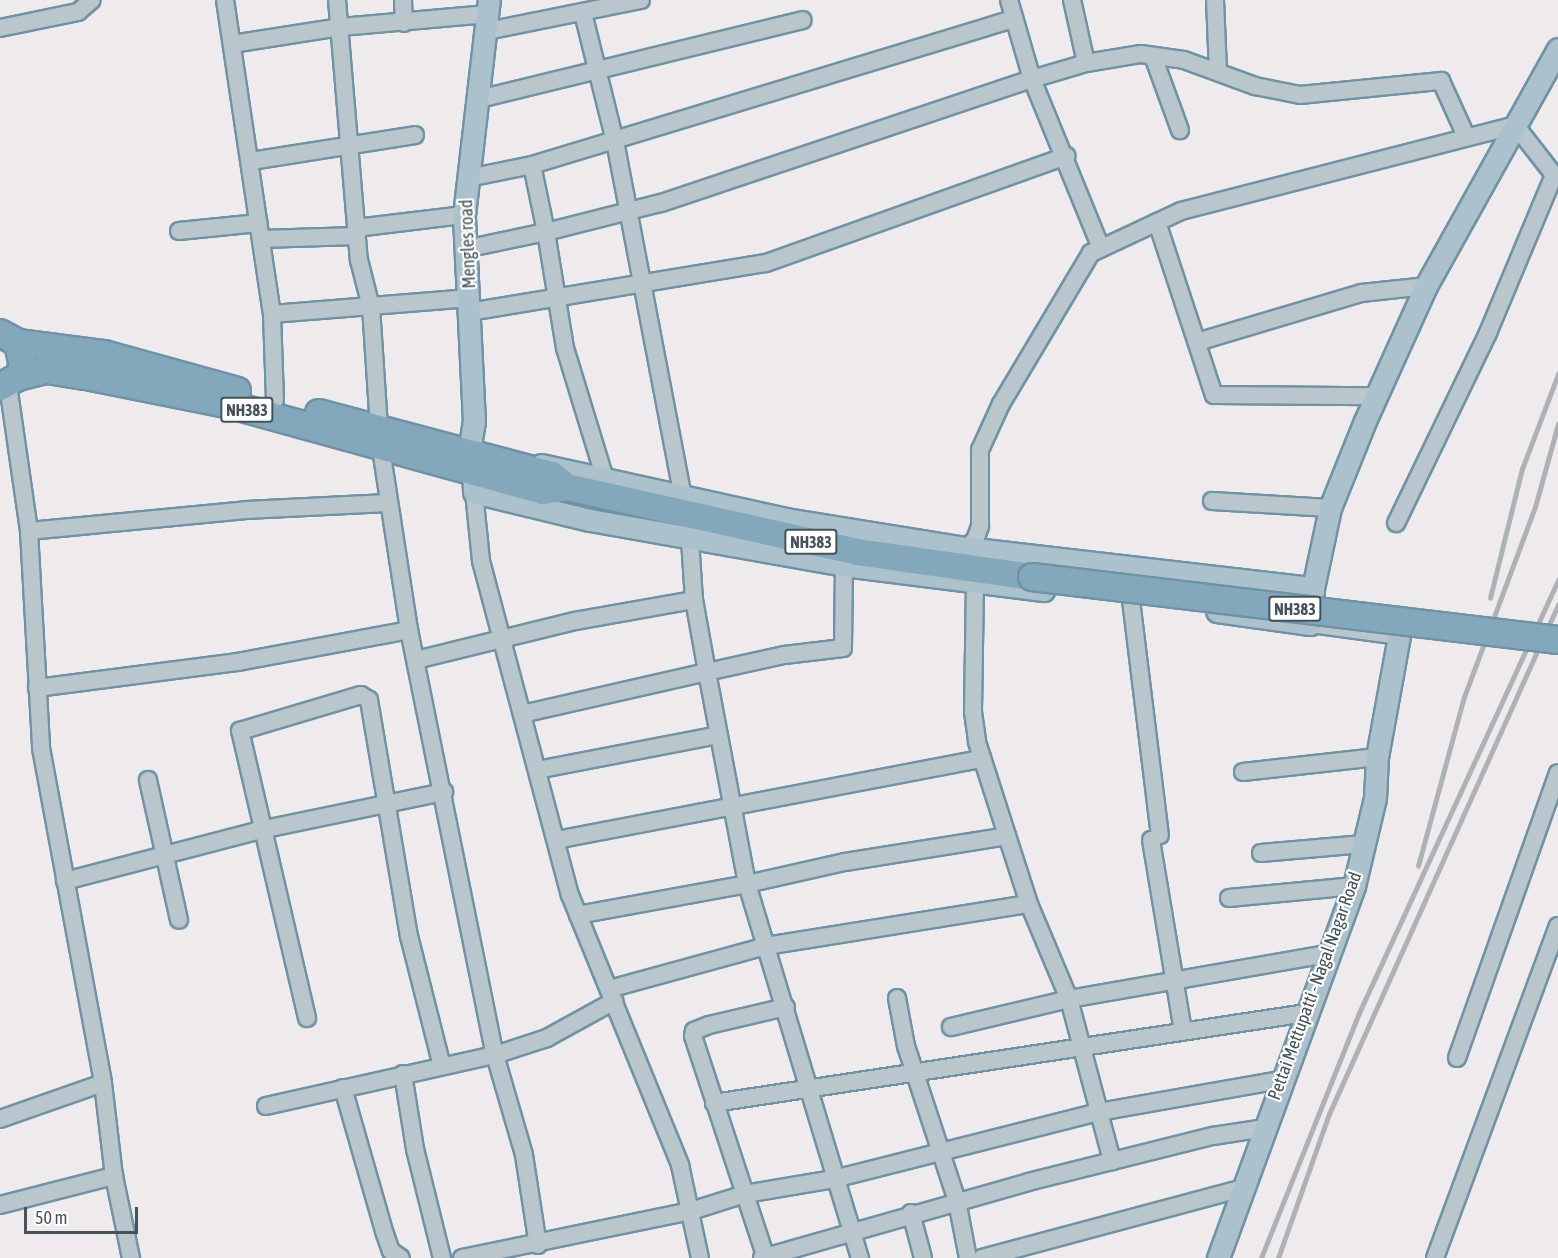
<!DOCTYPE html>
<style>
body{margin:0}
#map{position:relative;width:1558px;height:1258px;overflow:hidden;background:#efebec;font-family:"Asap Condensed",sans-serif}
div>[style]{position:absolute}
.roads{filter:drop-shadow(2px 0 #6e93a7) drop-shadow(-2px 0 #6e93a7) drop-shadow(0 2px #6e93a7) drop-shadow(0 -2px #6e93a7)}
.minor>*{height:16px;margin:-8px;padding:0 8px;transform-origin:8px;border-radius:8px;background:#b9c6cb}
.major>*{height:21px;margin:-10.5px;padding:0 10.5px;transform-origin:10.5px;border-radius:10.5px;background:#abc1cb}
.highway>*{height:26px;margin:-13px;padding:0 13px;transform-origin:13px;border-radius:13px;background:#83a8bb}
.rail>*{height:4.5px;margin:-2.25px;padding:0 2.25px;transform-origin:2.25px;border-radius:2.25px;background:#aeb2b6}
.bridges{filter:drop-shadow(2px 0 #6e93a7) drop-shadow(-2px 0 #6e93a7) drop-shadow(0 2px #6e93a7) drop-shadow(0 -2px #6e93a7)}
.highway-bridge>*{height:26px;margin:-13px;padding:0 13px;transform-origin:13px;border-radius:13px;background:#83a8bb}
span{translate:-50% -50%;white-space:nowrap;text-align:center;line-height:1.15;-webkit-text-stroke:4.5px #fff;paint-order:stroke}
.shield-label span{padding:2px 4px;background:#fff;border:2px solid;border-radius:4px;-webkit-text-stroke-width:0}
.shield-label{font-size:16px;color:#445359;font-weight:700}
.street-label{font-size:18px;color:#445359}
.scale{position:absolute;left:24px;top:1207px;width:114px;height:27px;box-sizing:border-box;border:3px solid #445359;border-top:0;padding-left:8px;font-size:18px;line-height:21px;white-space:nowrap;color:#445359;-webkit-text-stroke:4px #fff;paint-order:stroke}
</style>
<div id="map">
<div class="roads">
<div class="minor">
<div style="left:225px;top:0;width:317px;rotate:81.5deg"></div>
<div style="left:272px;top:314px;width:86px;rotate:88deg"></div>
<div style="left:337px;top:0;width:261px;rotate:85.2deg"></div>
<div style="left:359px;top:260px;width:49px;rotate:75.7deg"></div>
<div style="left:371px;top:307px;width:122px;rotate:86.2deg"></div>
<div style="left:403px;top:0;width:23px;rotate:88deg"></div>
<div style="left:1009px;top:0;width:82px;rotate:73.8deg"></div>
<div style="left:1032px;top:79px;width:56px;rotate:-16.5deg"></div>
<div style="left:1086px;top:63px;width:65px;rotate:-102.5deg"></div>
<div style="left:1215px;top:0;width:72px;rotate:87.6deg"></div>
<div style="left:583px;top:13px;width:132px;rotate:76deg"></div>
<div style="left:615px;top:141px;width:361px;rotate:79.2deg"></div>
<div style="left:1013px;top:19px;width:503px;rotate:163.12deg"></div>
<div style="left:532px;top:165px;width:68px;rotate:78.2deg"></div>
<div style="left:546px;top:232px;width:119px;rotate:-14.2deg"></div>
<div style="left:661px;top:203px;width:391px;rotate:-18.5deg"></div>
<div style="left:1032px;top:79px;width:183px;rotate:67.8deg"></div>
<div style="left:0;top:28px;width:80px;rotate:-11.6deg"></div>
<div style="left:78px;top:12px;width:18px;rotate:-41deg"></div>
<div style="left:487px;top:31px;width:157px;rotate:-11.4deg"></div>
<div style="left:232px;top:44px;width:109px;rotate:-8.9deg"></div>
<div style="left:340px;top:27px;width:149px;rotate:-5deg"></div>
<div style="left:1153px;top:56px;width:79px;rotate:70deg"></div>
<div style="left:1086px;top:63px;width:56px;rotate:-9.3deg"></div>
<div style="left:1141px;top:54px;width:43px;rotate:7.9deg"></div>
<div style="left:1184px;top:60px;width:76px;rotate:20.1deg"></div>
<div style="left:1255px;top:86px;width:46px;rotate:11.3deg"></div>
<div style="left:1300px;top:95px;width:142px;rotate:-5.7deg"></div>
<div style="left:1441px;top:81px;width:60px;rotate:65.6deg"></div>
<div style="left:479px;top:99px;width:333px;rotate:-13.7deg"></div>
<div style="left:251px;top:161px;width:166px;rotate:-9deg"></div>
<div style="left:468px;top:178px;width:65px;rotate:-11.5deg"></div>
<div style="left:1157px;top:222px;width:182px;rotate:71.8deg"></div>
<div style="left:1214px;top:395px;width:163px;rotate:0.4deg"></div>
<div style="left:356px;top:228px;width:109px;rotate:-6.9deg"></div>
<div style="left:179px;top:231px;width:80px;rotate:-5.7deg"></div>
<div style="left:261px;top:239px;width:95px;rotate:-1.8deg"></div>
<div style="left:465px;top:249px;width:83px;rotate:-11.9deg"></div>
<div style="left:546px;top:232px;width:118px;rotate:80.7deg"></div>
<div style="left:565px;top:348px;width:137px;rotate:73deg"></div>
<div style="left:469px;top:312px;width:301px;rotate:-9.4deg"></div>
<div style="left:766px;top:263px;width:319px;rotate:-19.6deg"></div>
<div style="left:272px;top:314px;width:199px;rotate:-4.6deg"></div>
<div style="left:1197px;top:342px;width:171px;rotate:-16.6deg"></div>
<div style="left:1361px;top:293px;width:65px;rotate:-6.1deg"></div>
<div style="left:8px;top:385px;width:148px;rotate:81.8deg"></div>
<div style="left:29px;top:531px;width:217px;rotate:86.8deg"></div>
<div style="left:41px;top:748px;width:341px;rotate:79.5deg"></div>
<div style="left:103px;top:1083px;width:94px;rotate:83.3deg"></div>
<div style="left:114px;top:1176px;width:84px;rotate:78.3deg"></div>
<div style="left:381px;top:449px;width:183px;rotate:81.2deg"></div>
<div style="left:409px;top:630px;width:434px;rotate:78.6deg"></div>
<div style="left:495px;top:1055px;width:104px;rotate:73.8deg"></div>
<div style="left:524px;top:1155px;width:91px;rotate:81.2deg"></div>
<div style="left:474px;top:492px;width:69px;rotate:84.2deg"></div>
<div style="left:481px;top:561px;width:346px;rotate:75.1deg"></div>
<div style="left:570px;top:895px;width:292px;rotate:67.8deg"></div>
<div style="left:680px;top:1165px;width:95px;rotate:77.9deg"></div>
<div style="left:1212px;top:501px;width:118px;rotate:3.4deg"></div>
<div style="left:29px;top:531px;width:218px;rotate:-5.5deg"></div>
<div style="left:246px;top:510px;width:142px;rotate:-2.8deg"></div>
<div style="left:966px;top:548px;width:12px;rotate:-42deg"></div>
<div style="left:975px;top:540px;width:15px;rotate:-70deg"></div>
<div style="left:980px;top:526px;width:76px;rotate:-90deg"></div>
<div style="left:980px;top:450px;width:51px;rotate:-65.5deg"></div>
<div style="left:1001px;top:404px;width:176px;rotate:-59.2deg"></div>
<div style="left:1091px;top:253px;width:99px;rotate:-25deg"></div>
<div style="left:1181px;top:211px;width:345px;rotate:-14.4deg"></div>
<div style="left:1515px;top:125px;width:63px;rotate:52deg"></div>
<div style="left:1554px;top:175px;width:171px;rotate:112.7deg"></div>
<div style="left:1488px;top:333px;width:211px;rotate:115.8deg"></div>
<div style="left:844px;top:565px;width:83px;rotate:90.7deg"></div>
<div style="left:843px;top:648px;width:59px;rotate:173.2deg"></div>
<div style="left:784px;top:655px;width:79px;rotate:167.6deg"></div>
<div style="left:707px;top:672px;width:216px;rotate:79.3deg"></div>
<div style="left:747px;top:884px;width:100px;rotate:-12.7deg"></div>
<div style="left:845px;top:862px;width:164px;rotate:-9.1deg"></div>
<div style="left:975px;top:583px;width:129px;rotate:90.9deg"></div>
<div style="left:973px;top:712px;width:30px;rotate:82deg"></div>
<div style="left:977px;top:742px;width:170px;rotate:72.2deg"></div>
<div style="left:1029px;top:904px;width:103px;rotate:67.2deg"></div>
<div style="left:1069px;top:999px;width:117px;rotate:75.1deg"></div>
<div style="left:1099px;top:1112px;width:184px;rotate:-10deg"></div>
<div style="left:1131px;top:600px;width:237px;rotate:83deg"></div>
<div style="left:1310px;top:624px;width:90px;rotate:7.7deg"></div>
<div style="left:416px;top:660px;width:164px;rotate:-13.8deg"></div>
<div style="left:575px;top:621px;width:121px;rotate:-10deg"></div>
<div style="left:37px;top:688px;width:203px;rotate:-7.4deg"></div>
<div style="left:238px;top:662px;width:174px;rotate:-10.6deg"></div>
<div style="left:522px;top:714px;width:190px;rotate:-12.8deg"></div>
<div style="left:707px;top:672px;width:73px;rotate:-100.2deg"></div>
<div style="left:694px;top:600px;width:61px;rotate:-93.8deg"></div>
<div style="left:537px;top:770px;width:185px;rotate:-10.9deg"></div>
<div style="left:1243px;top:772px;width:135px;rotate:-6.4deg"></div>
<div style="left:148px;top:780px;width:143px;rotate:77.5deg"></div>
<div style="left:556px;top:840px;width:434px;rotate:-10.8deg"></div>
<div style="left:1151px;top:840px;width:194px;rotate:80.5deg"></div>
<div style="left:1261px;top:853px;width:103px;rotate:-5deg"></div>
<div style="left:65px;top:881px;width:207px;rotate:-14.6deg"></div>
<div style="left:265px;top:829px;width:183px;rotate:-11.7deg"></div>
<div style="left:1229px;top:898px;width:126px;rotate:-5.5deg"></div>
<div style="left:578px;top:915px;width:172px;rotate:-10.4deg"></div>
<div style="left:747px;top:884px;width:391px;rotate:73.2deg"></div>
<div style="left:609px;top:989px;width:163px;rotate:-15.3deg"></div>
<div style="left:766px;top:946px;width:266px;rotate:-9.1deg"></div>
<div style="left:897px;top:998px;width:49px;rotate:79.4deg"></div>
<div style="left:906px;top:1046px;width:163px;rotate:71.8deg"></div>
<div style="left:957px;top:1201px;width:58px;rotate:79.1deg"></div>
<div style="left:307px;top:1018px;width:295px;rotate:-103.1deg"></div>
<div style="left:240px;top:731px;width:126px;rotate:-16.6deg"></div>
<div style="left:361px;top:695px;width:9px;rotate:32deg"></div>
<div style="left:369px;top:700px;width:239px;rotate:80.4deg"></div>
<div style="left:409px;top:936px;width:134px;rotate:75.8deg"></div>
<div style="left:951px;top:1027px;width:121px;rotate:-13.3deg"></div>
<div style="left:1069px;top:999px;width:263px;rotate:-9.9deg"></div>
<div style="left:1457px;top:1058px;width:302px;rotate:-70.5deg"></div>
<div style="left:403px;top:1074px;width:76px;rotate:80.9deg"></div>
<div style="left:415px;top:1149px;width:112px;rotate:76.1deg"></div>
<div style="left:343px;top:1088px;width:152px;rotate:74deg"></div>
<div style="left:385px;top:1234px;width:18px;rotate:71deg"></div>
<div style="left:391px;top:1251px;width:12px;rotate:35deg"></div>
<div style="left:714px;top:1103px;width:599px;rotate:-8.64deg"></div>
<div style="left:266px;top:1106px;width:235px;rotate:-12.6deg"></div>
<div style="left:495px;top:1055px;width:55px;rotate:-18.1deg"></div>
<div style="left:547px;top:1038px;width:77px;rotate:-28.9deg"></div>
<div style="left:0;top:1119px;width:109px;rotate:-19.3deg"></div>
<div style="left:0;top:1205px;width:118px;rotate:-14.3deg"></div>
<div style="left:911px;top:1213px;width:47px;rotate:75.1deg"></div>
<div style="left:462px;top:1258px;width:234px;rotate:-11.6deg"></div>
<div style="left:691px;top:1211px;width:57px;rotate:-17.5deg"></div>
<div style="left:745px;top:1194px;width:90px;rotate:-9.6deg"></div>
<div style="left:834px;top:1179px;width:273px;rotate:-14.2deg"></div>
<div style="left:1099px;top:1112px;width:51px;rotate:75.1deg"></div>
<div style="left:762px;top:1258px;width:277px;rotate:-15.9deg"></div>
<div style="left:1028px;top:1182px;width:191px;rotate:-14deg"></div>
<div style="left:1213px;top:1136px;width:53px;rotate:-8.7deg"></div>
<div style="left:766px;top:1258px;width:234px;rotate:-108.2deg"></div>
<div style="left:693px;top:1036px;width:5px;rotate:-79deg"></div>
<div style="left:694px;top:1031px;width:16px;rotate:-22deg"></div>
<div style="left:709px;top:1025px;width:79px;rotate:-13.2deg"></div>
<div style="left:982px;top:1258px;width:270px;rotate:-15deg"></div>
<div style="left:1435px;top:1258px;width:354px;rotate:-69.7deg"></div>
</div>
<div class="major">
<div style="left:469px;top:452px;width:30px;rotate:-81deg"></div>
<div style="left:474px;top:422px;width:207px;rotate:-92.8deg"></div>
<div style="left:464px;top:215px;width:216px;rotate:-83.4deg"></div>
<div style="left:541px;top:465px;width:251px;rotate:12.4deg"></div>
<div style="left:786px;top:519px;width:182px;rotate:9.2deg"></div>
<div style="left:966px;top:548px;width:349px;rotate:6.6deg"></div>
<div style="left:473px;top:471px;width:21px;rotate:87deg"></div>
<div style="left:474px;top:492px;width:119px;rotate:13.6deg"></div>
<div style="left:590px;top:520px;width:258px;rotate:10deg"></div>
<div style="left:844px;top:565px;width:201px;rotate:7.2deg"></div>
<div style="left:1217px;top:611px;width:94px;rotate:8deg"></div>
<div style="left:1310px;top:624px;width:36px;rotate:-85deg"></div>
<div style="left:1313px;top:588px;width:82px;rotate:-78deg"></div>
<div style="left:1330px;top:508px;width:94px;rotate:-68.1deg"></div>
<div style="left:1365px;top:421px;width:148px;rotate:-65.7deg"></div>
<div style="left:1426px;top:286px;width:271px;rotate:-60.9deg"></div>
<div style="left:1218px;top:1258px;width:396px;rotate:-69.9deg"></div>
<div style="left:1354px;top:886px;width:90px;rotate:-76.6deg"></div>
<div style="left:1375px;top:798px;width:41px;rotate:-87.2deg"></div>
<div style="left:1377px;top:757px;width:123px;rotate:-79.7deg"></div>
</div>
<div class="highway">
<div style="left:0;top:333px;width:21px;rotate:29deg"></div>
<div style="left:18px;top:343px;width:24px;rotate:78deg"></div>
<div style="left:23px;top:366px;width:12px;rotate:114deg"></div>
<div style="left:18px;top:377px;width:21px;rotate:151deg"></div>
<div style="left:18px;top:343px;width:87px;rotate:7.3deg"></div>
<div style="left:104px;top:354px;width:138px;rotate:15.5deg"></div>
<div style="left:18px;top:377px;width:30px;rotate:-14deg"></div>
<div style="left:47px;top:370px;width:39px;rotate:9deg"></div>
<div style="left:86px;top:376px;width:148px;rotate:11.3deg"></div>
<div style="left:231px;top:405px;width:324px;rotate:15.4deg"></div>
<div style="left:543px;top:491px;width:24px;rotate:-9deg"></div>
<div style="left:567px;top:487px;width:297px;rotate:12.6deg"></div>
<div style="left:857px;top:552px;width:177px;rotate:8.1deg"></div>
<div style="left:319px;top:413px;width:241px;rotate:14.9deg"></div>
<div style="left:552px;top:475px;width:19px;rotate:39deg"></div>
</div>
</div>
<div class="rail">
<div style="left:1490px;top:598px;width:133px;rotate:-76.1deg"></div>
<div style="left:1522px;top:469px;width:102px;rotate:-69.2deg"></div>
<div style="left:1418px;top:866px;width:175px;rotate:-74.8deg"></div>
<div style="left:1464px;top:697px;width:203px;rotate:-69.5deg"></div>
<div style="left:1535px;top:507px;width:86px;rotate:-74.5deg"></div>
<div style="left:1261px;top:1258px;width:264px;rotate:-68.2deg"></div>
<div style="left:1359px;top:1013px;width:476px;rotate:-65.3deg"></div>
<div style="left:1278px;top:1258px;width:153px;rotate:-70.5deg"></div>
<div style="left:1329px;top:1114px;width:558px;rotate:-65.78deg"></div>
</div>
<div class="bridges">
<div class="highway-bridge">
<div style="left:1032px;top:577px;width:530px;rotate:6.83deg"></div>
</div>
</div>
<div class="shield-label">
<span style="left:247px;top:410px">NH383</span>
<span style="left:811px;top:542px">NH383</span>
<span style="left:1295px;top:609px">NH383</span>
</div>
<div class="street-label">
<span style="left:468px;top:244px;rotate:-92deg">Mengles road</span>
<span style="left:1315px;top:986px;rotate:-70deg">Pettai Mettupatti - Nagal Nagar Road</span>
</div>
<div class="scale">50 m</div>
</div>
